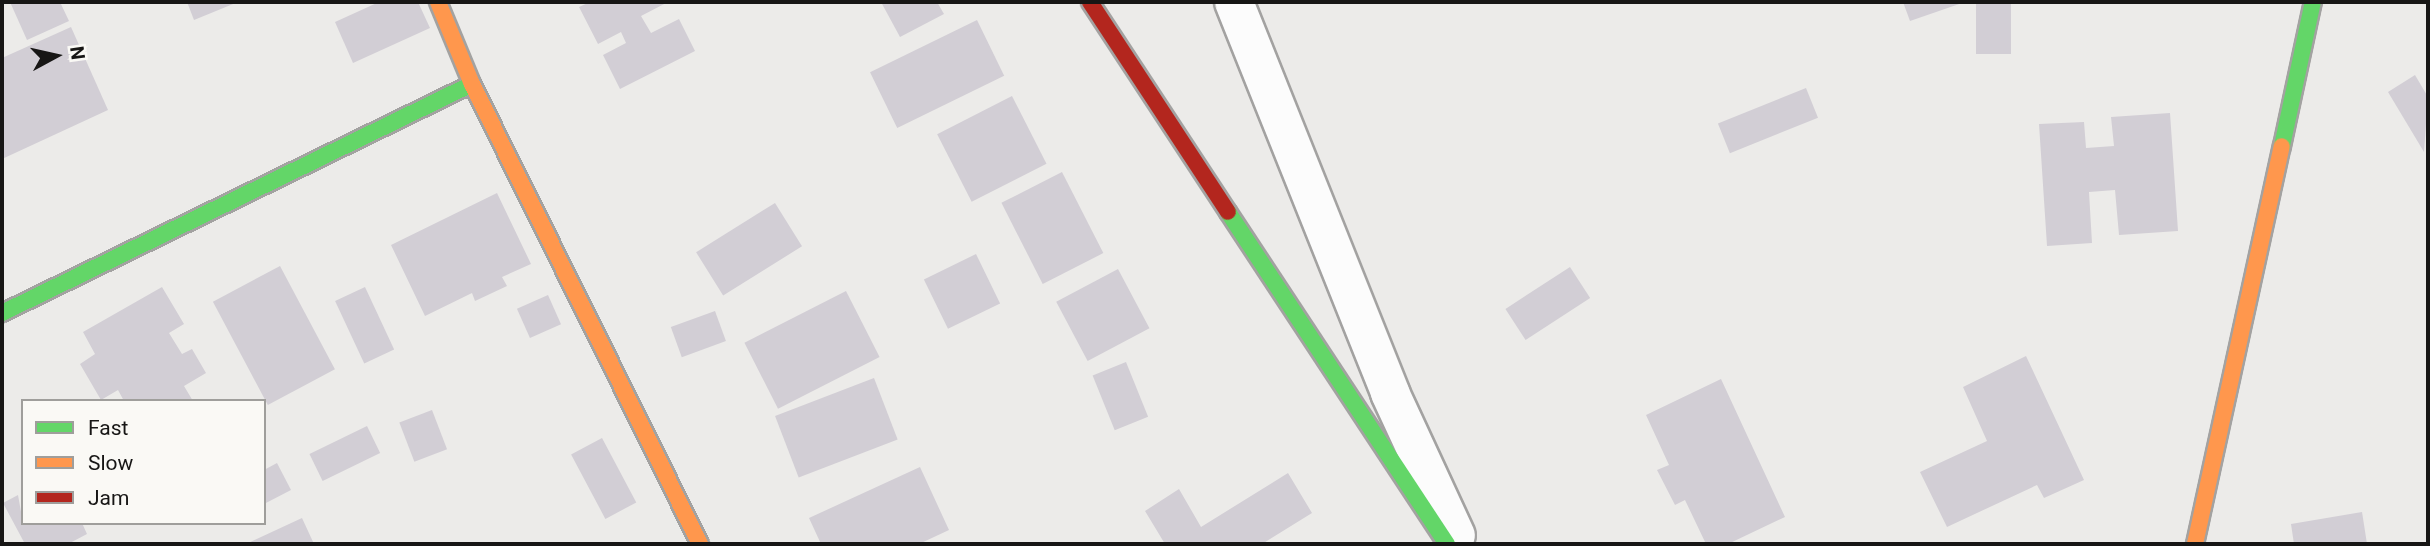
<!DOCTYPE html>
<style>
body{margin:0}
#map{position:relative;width:2430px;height:546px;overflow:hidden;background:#ecebe9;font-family:Roboto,sans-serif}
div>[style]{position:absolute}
.building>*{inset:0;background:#d2ced5;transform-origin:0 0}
.roads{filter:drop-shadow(2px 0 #a3a2a1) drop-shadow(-2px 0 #a3a2a1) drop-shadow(0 2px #a3a2a1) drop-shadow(0 -2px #a3a2a1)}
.street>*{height:38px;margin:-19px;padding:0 19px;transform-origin:19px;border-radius:19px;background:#fcfcfc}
.fast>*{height:16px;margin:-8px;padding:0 8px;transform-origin:8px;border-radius:8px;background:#63d668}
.slow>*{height:16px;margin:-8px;padding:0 8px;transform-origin:8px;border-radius:8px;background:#ff974d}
.jam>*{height:16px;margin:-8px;padding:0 8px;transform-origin:8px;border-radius:8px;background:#b3261e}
span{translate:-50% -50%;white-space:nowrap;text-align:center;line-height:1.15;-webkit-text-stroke:6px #faf9f5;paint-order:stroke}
.frame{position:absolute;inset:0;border:4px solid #171615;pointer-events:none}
.legend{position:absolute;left:21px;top:399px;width:245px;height:126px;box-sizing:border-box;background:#faf9f5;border:2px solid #9f9e9b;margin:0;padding:9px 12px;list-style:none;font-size:21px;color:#171615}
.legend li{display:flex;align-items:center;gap:14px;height:35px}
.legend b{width:35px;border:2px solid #9f9e9b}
.north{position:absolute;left:21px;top:21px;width:70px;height:70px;-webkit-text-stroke:5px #faf9f5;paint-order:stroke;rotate:82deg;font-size:19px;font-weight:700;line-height:28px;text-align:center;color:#171615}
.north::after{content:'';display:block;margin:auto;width:24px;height:32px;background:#171615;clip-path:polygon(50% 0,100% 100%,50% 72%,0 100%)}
</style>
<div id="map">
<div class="building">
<div style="clip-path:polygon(10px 2px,60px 2px,69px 21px,27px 40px)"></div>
<div style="clip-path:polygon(187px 2px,238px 2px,194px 20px)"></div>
<div style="clip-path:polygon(379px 2px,418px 2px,430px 28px,353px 63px,335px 22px)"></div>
<div style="clip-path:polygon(590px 2px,668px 2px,641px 16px,651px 33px,679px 19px,695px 51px,620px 89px,603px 55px,626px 43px,621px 32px,598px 44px,579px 7px)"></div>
<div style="clip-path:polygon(881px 2px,937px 2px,944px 14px,900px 37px)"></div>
<div style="clip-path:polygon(1903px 2px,1965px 2px,1910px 21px)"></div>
<div style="left:1976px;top:2px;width:35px;height:52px"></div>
<div style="left:977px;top:20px;width:62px;height:119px;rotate:64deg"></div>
<div style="clip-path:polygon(71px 27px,108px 110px,2px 159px,2px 58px)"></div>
<div style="clip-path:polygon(2415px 75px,2428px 97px,2424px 152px,2388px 92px)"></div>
<div style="left:1806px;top:88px;width:32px;height:95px;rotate:68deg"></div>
<div style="left:1012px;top:96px;width:76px;height:84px;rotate:63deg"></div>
<div style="clip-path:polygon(2170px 113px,2178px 231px,2119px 235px,2115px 190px,2089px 192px,2092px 243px,2047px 246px,2039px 124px,2084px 122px,2086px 148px,2114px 146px,2111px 117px)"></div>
<div style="left:1062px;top:172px;width:91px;height:68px;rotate:63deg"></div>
<div style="clip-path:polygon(497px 193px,531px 264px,502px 277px,507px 286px,475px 301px,472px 293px,425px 316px,391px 245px)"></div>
<div style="left:775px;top:203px;width:51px;height:93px;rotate:58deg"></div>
<div style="left:976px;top:254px;width:55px;height:58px;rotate:64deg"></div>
<div style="left:280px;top:266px;width:117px;height:76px;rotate:62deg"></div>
<div style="left:1570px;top:267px;width:37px;height:77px;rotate:57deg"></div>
<div style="left:1118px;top:269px;width:67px;height:70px;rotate:62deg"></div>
<div style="clip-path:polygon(162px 287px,184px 324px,169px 333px,182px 354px,192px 349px,206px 373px,184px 386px,193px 401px,124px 401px,118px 390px,101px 400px,80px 364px,95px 354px,83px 332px)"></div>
<div style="left:365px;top:287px;width:69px;height:33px;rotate:65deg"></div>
<div style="left:846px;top:291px;width:74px;height:114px;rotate:63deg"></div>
<div style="left:548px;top:295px;width:32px;height:34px;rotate:66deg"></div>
<div style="left:715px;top:311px;width:32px;height:47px;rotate:70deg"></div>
<div style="clip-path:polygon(2026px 356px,2084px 480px,2044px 498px,2037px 485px,1947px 527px,1920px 472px,1987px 441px,1963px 387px)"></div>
<div style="left:1126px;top:362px;width:59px;height:36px;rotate:68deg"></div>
<div style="left:874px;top:378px;width:66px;height:106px;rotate:69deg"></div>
<div style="clip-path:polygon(1721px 379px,1785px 517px,1728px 544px,1706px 544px,1685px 500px,1675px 505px,1657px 470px,1669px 465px,1646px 415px)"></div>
<div style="left:432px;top:410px;width:42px;height:35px;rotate:69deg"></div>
<div style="left:367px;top:426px;width:30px;height:64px;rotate:64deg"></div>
<div style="left:602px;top:438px;width:73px;height:35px;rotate:62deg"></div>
<div style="clip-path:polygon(277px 463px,291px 490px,264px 504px,264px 470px)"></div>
<div style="clip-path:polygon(920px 467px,949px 530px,919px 544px,821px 544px,809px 518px)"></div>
<div style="clip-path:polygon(1288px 473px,1312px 513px,1262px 544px,1165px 544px,1145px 511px,1179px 489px,1201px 527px)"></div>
<div style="clip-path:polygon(18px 495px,23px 523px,82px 523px,87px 534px,68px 544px,25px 544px,3px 503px)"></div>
<div style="clip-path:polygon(2362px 512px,2367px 544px,2294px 544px,2291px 524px)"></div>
<div style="clip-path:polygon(302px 518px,314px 544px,246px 544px)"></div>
</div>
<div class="roads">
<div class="street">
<div style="left:1234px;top:2px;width:421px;rotate:68.2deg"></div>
<div style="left:1390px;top:393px;width:157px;rotate:65.2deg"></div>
</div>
<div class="fast">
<div style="left:2282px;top:146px;width:147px;rotate:-77.9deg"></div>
<div style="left:1228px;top:212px;width:398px;rotate:56.6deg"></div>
<div style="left:2px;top:313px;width:523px;rotate:-25.98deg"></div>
</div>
<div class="slow">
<div style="left:438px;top:2px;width:89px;rotate:67.5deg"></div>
<div style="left:472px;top:84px;width:513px;rotate:63.63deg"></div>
<div style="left:2195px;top:544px;width:407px;rotate:-77.7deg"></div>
</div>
<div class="jam">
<div style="left:1090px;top:2px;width:251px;rotate:56.7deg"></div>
</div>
</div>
<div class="frame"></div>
<ul class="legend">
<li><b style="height:9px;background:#63d668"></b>Fast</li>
<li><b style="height:9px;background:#ff974d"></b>Slow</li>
<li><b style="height:9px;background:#b3261e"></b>Jam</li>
</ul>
<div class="north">N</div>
</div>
